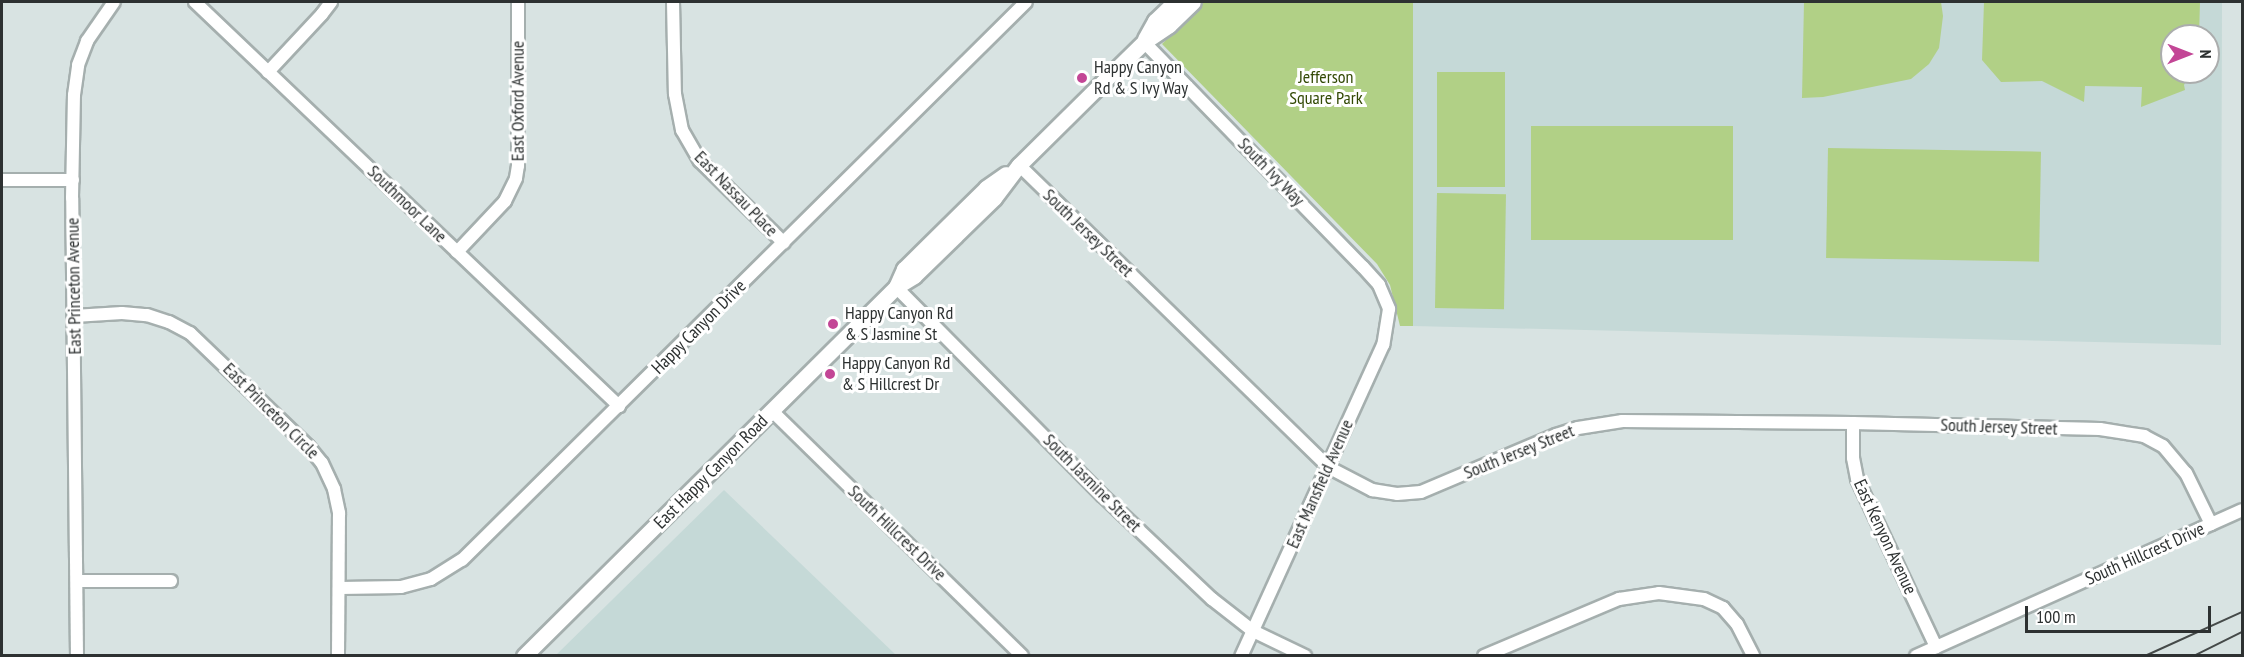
<!DOCTYPE html>
<style>
body{margin:0}
#map{position:relative;width:2244px;height:657px;overflow:hidden;background:#d8e3e2;font-family:"PT Sans Narrow",sans-serif}
div>[style]{position:absolute}
.built>*{inset:0;background:#c5d9d7}
.green>*{inset:0;background:#b1d086;transform-origin:0 0}
.roads{filter:drop-shadow(2px 0 #a5afae) drop-shadow(-2px 0 #a5afae) drop-shadow(0 2px #a5afae) drop-shadow(0 -2px #a5afae)}
.minor>*{height:12px;margin:-6px;padding:0 6px;transform-origin:6px;border-radius:6px;background:#fff}
.tertiary>*{height:15px;margin:-7.5px;padding:0 7.5px;transform-origin:7.5px;border-radius:7.5px;background:#fff}
.tram>*{height:1.5px;margin:-0.75px;padding:0 0.75px;transform-origin:0.75px;border-radius:0.75px;background:#454a49}
.dots>*{width:16px;height:16px;translate:-50% -50%;box-sizing:border-box;border:3px solid #fff;border-radius:50%}
span{translate:-50% -50%;white-space:nowrap;text-align:center;line-height:1.15;-webkit-text-stroke:6px #fff;paint-order:stroke}
.poi-label{font-size:18px;color:#2d3131}
.left{translate:0 -50%;text-align:left}
.park-label{font-size:18px;color:#324904}
.street-label{font-size:18px;color:#2d3131}
.frame{position:absolute;inset:0;border:3px solid #2d3131;pointer-events:none}
.north{position:absolute;left:2160px;top:24px;width:60px;height:60px;box-sizing:border-box;background:#fff;border:2px solid #abadad;border-radius:50%;rotate:90deg;font-size:16px;font-weight:700;line-height:24px;text-align:center;color:#2d3131}
.north::after{content:'';display:block;margin:auto;width:21px;height:27px;background:#c34696;clip-path:polygon(50% 0,100% 100%,50% 72%,0 100%)}
.scale{position:absolute;left:2025px;top:606px;width:186px;height:27px;box-sizing:border-box;border:3px solid #2d3131;border-top:0;padding-left:8px;font-size:18px;line-height:21px;white-space:nowrap;color:#2d3131;-webkit-text-stroke:4px #fff;paint-order:stroke}
</style>
<div id="map">
<div class="built">
<div style="clip-path:polygon(evenodd,1413px 2px,2222px 2px,2221px 345px,1413px 326px,1413px 2px,2172px 36px,2208px 36px,2208px 72px,2172px 72px,2172px 36px)"></div>
<div style="clip-path:polygon(724px 490px,896px 655px,556px 655px)"></div>
</div>
<div class="green">
<div style="clip-path:polygon(1204px 2px,1413px 2px,1413px 326px,1400px 326px,1390px 285px,1377px 264px,1162px 44px)"></div>
<div style="clip-path:polygon(1804px 2px,1941px 2px,1943px 16px,1939px 48px,1929px 64px,1911px 79px,1823px 97px,1802px 98px)"></div>
<div style="clip-path:polygon(1984px 2px,2200px 2px,2199px 36px,2172px 36px,2172px 72px,2190px 72px,2184px 85px,2185px 90px,2141px 107px,2142px 87px,2085px 86px,2084px 102px,2042px 81px,2001px 82px,1982px 60px)"></div>
<div style="left:1437px;top:72px;width:68px;height:115px"></div>
<div style="left:1531px;top:126px;width:202px;height:114px"></div>
<div style="left:1828px;top:148px;width:213px;height:110px;rotate:1deg"></div>
<div style="left:1437px;top:193px;width:69px;height:115px;rotate:1deg"></div>
</div>
<div class="roads">
<div class="minor">
<div style="left:195px;top:2px;width:586px;rotate:43.62deg"></div>
<div style="left:673px;top:2px;width:92px;rotate:88.8deg"></div>
<div style="left:675px;top:94px;width:37px;rotate:79deg"></div>
<div style="left:682px;top:130px;width:36px;rotate:60deg"></div>
<div style="left:700px;top:161px;width:117px;rotate:44.3deg"></div>
<div style="left:1144px;top:42px;width:314px;rotate:45.8deg"></div>
<div style="left:1363px;top:267px;width:24px;rotate:48deg"></div>
<div style="left:1379px;top:285px;width:26px;rotate:67deg"></div>
<div style="left:1389px;top:309px;width:36px;rotate:99deg"></div>
<div style="left:1383px;top:345px;width:342px;rotate:114.5deg"></div>
<div style="left:268px;top:72px;width:79px;rotate:-47deg"></div>
<div style="left:322px;top:14px;width:15px;rotate:-53deg"></div>
<div style="left:1019px;top:165px;width:432px;rotate:44.3deg"></div>
<div style="left:1328px;top:467px;width:50px;rotate:27.6deg"></div>
<div style="left:1372px;top:490px;width:25px;rotate:9deg"></div>
<div style="left:1397px;top:494px;width:24px;rotate:-5deg"></div>
<div style="left:1421px;top:492px;width:147px;rotate:-22.9deg"></div>
<div style="left:1556px;top:435px;width:23px;rotate:-18deg"></div>
<div style="left:1578px;top:428px;width:45px;rotate:-9deg"></div>
<div style="left:1622px;top:421px;width:231px;rotate:0.5deg"></div>
<div style="left:1853px;top:423px;width:247px;rotate:1.4deg"></div>
<div style="left:2100px;top:429px;width:45px;rotate:9deg"></div>
<div style="left:2144px;top:436px;width:21px;rotate:28deg"></div>
<div style="left:2163px;top:446px;width:35px;rotate:50deg"></div>
<div style="left:2186px;top:473px;width:57px;rotate:63.9deg"></div>
<div style="left:2px;top:180px;width:71px"></div>
<div style="left:457px;top:252px;width:70px;rotate:-46.7deg"></div>
<div style="left:505px;top:201px;width:25px;rotate:-64deg"></div>
<div style="left:516px;top:178px;width:12px;rotate:-81deg"></div>
<div style="left:518px;top:166px;width:164px;rotate:-90deg"></div>
<div style="left:896px;top:287px;width:294px;rotate:45.3deg"></div>
<div style="left:1103px;top:496px;width:150px;rotate:43.4deg"></div>
<div style="left:1212px;top:599px;width:52px;rotate:38deg"></div>
<div style="left:1253px;top:631px;width:58px;rotate:25.7deg"></div>
<div style="left:74px;top:316px;width:48px;rotate:-3.6deg"></div>
<div style="left:122px;top:313px;width:25px;rotate:5deg"></div>
<div style="left:147px;top:315px;width:23px;rotate:18deg"></div>
<div style="left:169px;top:322px;width:24px;rotate:28deg"></div>
<div style="left:190px;top:333px;width:163px;rotate:43.8deg"></div>
<div style="left:308px;top:446px;width:22px;rotate:51deg"></div>
<div style="left:322px;top:463px;width:29px;rotate:65deg"></div>
<div style="left:334px;top:489px;width:25px;rotate:78deg"></div>
<div style="left:339px;top:513px;width:143px;rotate:90.4deg"></div>
<div style="left:772px;top:411px;width:350px;rotate:44.4deg"></div>
<div style="left:1853px;top:423px;width:35px;rotate:90deg"></div>
<div style="left:1853px;top:458px;width:21px;rotate:79deg"></div>
<div style="left:1857px;top:479px;width:186px;rotate:64.8deg"></div>
<div style="left:78px;top:581px;width:93px"></div>
<div style="left:340px;top:588px;width:61px;rotate:-0.9deg"></div>
<div style="left:401px;top:587px;width:31px;rotate:-15deg"></div>
<div style="left:431px;top:579px;width:36px;rotate:-32deg"></div>
<div style="left:462px;top:560px;width:793px;rotate:-44.69deg"></div>
<div style="left:77px;top:656px;width:458px;rotate:-90.6deg"></div>
<div style="left:72px;top:198px;width:103px;rotate:-88.9deg"></div>
<div style="left:74px;top:95px;width:30px;rotate:-82deg"></div>
<div style="left:78px;top:65px;width:26px;rotate:-69deg"></div>
<div style="left:87px;top:41px;width:47px;rotate:-55.3deg"></div>
<div style="left:1484px;top:656px;width:147px;rotate:-22.9deg"></div>
<div style="left:1619px;top:599px;width:40px;rotate:-8.5deg"></div>
<div style="left:1659px;top:593px;width:45px;rotate:7.6deg"></div>
<div style="left:1704px;top:599px;width:21px;rotate:25deg"></div>
<div style="left:1723px;top:608px;width:21px;rotate:49deg"></div>
<div style="left:1737px;top:624px;width:36px;rotate:63deg"></div>
<div style="left:1916px;top:656px;width:357px;rotate:-24.1deg"></div>
</div>
<div class="tertiary">
<div style="left:1145px;top:39px;width:21px;rotate:-61deg"></div>
<div style="left:1155px;top:21px;width:28px;rotate:-44deg"></div>
<div style="left:896px;top:287px;width:20px;rotate:-66deg"></div>
<div style="left:904px;top:269px;width:115px;rotate:-44.6deg"></div>
<div style="left:986px;top:188px;width:24px;rotate:-35deg"></div>
<div style="left:524px;top:656px;width:524px;rotate:-44.77deg"></div>
<div style="left:896px;top:287px;width:21px;rotate:-31deg"></div>
<div style="left:914px;top:276px;width:112px;rotate:-44.3deg"></div>
<div style="left:994px;top:198px;width:41px;rotate:-52.9deg"></div>
<div style="left:1019px;top:165px;width:118px;rotate:-44.7deg"></div>
<div style="left:1103px;top:82px;width:57px;rotate:-44.3deg"></div>
<div style="left:1144px;top:42px;width:30px;rotate:-34deg"></div>
<div style="left:1169px;top:25px;width:33px;rotate:-44deg"></div>
</div>
</div>
<div class="tram">
<div style="left:2145px;top:656px;width:107px;rotate:-24.4deg"></div>
<div style="left:2194px;top:656px;width:54px;rotate:-26.6deg"></div>
</div>
<div class="dots">
<div style="left:1082px;top:78px;background:#c34696"></div>
<div style="left:833px;top:324px;background:#c34696"></div>
<div style="left:830px;top:374px;background:#c34696"></div>
</div>
<div class="poi-label">
<span class="left" style="left:1094px;top:78px">Happy Canyon<br>Rd &amp; S Ivy Way</span>
<span class="left" style="left:845px;top:324px">Happy Canyon Rd<br>&amp; S Jasmine St</span>
<span class="left" style="left:842px;top:374px">Happy Canyon Rd<br>&amp; S Hillcrest Dr</span>
</div>
<div class="park-label">
<span style="left:1326px;top:88px">Jefferson<br>Square Park</span>
</div>
<div class="street-label">
<span style="left:518px;top:101px;rotate:-90deg">East Oxford Avenue</span>
<span style="left:1271px;top:172px;rotate:46deg">South Ivy Way</span>
<span style="left:736px;top:194px;rotate:46deg">East Nassau Place</span>
<span style="left:407px;top:204px;rotate:44deg">Southmoor Lane</span>
<span style="left:1088px;top:233px;rotate:44deg">South Jersey Street</span>
<span style="left:74px;top:286px;rotate:-91deg">East Princeton Avenue</span>
<span style="left:699px;top:327px;rotate:-45deg">Happy Canyon Drive</span>
<span style="left:271px;top:411px;rotate:45deg">East Princeton Circle</span>
<span style="left:1999px;top:427px;rotate:2deg">South Jersey Street</span>
<span style="left:1519px;top:452px;rotate:-22deg">South Jersey Street</span>
<span style="left:711px;top:472px;rotate:-45deg">East Happy Canyon Road</span>
<span style="left:1092px;top:483px;rotate:45deg">South Jasmine Street</span>
<span style="left:1320px;top:484px;rotate:-66deg">East Mansfield Avenue</span>
<span style="left:897px;top:533px;rotate:44deg">South Hillcrest Drive</span>
<span style="left:1885px;top:537px;rotate:65deg">East Kenyon Avenue</span>
<span style="left:2145px;top:554px;rotate:-24deg">South Hillcrest Drive</span>
</div>
<div class="frame"></div>
<div class="north">N</div>
<div class="scale">100 m</div>
</div>
